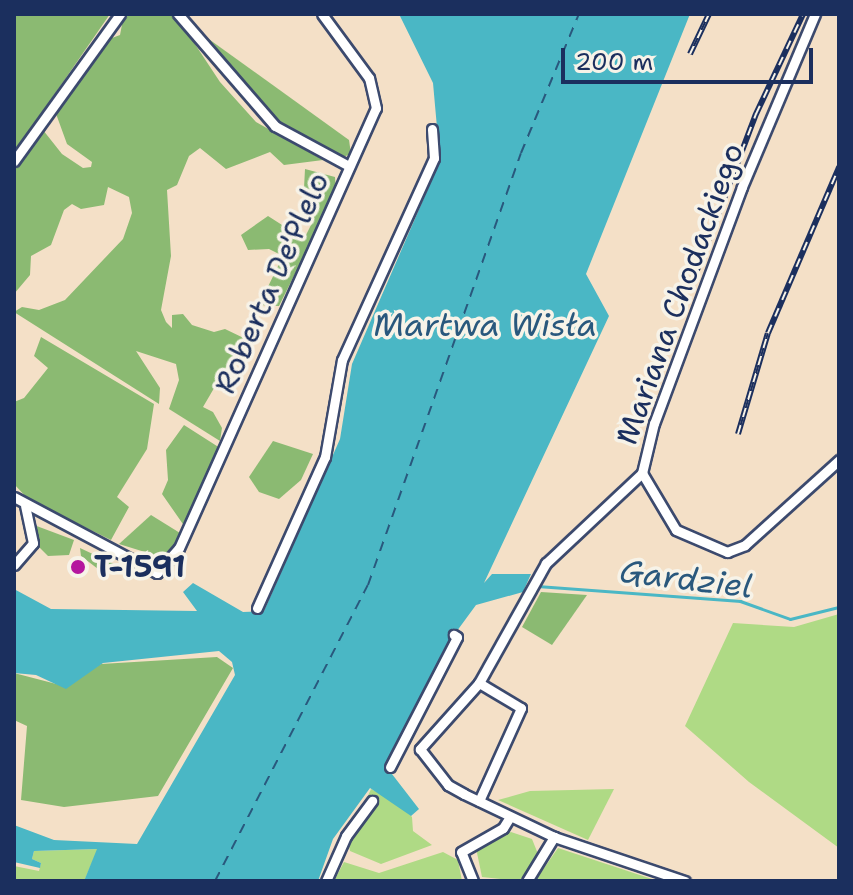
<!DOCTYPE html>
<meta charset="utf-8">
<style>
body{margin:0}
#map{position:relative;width:853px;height:895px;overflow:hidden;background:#f4e0c7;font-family:"Shantell Sans",sans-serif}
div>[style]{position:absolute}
.green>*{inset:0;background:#afda85}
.forest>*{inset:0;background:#8bba72}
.water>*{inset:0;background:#4ab7c5}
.stream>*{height:3px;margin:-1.5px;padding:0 1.5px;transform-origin:1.5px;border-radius:1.5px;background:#4ab7c5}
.ferry>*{height:2px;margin-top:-1px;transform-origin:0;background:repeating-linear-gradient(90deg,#29587d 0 10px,transparent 0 18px)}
.roads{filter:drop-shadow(2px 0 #3c4a6e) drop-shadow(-2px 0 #3c4a6e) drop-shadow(0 2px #3c4a6e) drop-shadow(0 -2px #3c4a6e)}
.minor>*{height:9px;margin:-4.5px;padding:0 4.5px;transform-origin:4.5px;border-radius:4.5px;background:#fff}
.rail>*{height:6px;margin-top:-3px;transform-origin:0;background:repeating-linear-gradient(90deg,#f7f3e8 0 9px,#1b2f5e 0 18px);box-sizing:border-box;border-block:2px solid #1b2f5e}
.dots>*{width:22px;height:22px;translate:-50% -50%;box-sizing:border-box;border:4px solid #f7f3e8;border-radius:50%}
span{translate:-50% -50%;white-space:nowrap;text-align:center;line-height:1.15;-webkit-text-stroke:7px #f7f3e8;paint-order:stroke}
.street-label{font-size:30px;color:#1b2f5e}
.poi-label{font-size:30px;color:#1b2f5e;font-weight:700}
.left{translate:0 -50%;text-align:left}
.water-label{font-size:32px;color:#29587d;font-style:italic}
.frame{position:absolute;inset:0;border:16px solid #1b2f5e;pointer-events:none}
.scale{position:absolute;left:561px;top:48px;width:252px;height:36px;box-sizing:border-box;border:4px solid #1b2f5e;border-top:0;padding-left:10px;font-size:24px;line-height:28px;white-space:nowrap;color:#1b2f5e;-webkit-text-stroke:6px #f7f3e8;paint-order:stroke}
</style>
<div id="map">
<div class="green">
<div style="clip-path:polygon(839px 614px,839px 848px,749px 782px,685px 726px,733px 623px,794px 627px)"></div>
<div style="clip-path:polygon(371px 789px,401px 805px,412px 817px,413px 831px,432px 845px,381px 864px,350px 851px,348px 841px)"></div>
<div style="clip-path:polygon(614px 789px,588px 840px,498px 800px,530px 791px)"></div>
<div style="clip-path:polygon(511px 832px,532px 839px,538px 854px,534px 863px,519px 881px,482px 877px,476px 848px)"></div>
<div style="clip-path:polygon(558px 848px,658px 881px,535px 881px)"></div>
<div style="clip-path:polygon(98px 849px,84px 881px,14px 881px,14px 866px,39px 871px,41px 863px,32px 859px,34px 851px)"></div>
<div style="clip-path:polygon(443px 852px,458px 860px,462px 881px,334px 881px,344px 862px,379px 873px)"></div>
</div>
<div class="forest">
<div style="clip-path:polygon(14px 14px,110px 14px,14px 153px)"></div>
<div style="clip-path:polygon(124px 14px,175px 14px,220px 82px,256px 122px,323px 160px,284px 165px,270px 152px,226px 169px,200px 148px,189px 156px,177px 185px,167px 190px,171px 256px,161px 310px,166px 322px,172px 328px,172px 315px,183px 314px,192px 325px,214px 332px,225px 329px,252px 342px,240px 360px,227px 366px,203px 407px,213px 412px,222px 428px,220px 441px,169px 409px,179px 380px,176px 364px,136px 351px,160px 388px,159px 404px,14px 312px,22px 307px,39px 310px,65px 300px,123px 239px,132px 213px,129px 197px,108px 187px,104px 205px,81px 209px,72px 204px,64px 210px,51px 245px,31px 256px,30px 275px,14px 294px,14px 167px,43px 130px,62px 154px,83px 168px,91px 167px,92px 162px,67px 144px,55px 111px,104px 41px,120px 35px)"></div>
<div style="clip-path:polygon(192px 27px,349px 140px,351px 154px,343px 157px,277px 122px)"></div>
<div style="clip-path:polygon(305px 169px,335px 177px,336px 191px,279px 306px,259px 305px,283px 256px,269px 249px,248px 250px,241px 235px,268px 216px,304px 239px,314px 219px,303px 207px)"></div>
<div style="clip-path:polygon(41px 337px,154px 404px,147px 449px,117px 497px,129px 507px,111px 540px,28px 499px,14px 484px,14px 402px,24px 398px,48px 368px,34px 356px)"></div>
<div style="clip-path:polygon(184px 425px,220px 448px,185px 527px,162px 494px,168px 480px,166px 450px)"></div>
<div style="clip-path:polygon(273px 441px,313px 454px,301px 480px,279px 499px,259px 492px,249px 477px)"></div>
<div style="clip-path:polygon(151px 515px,180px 533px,173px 547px,161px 557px,119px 544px)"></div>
<div style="clip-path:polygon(34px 525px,74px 540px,69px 555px,48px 556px,38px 546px)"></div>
<div style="clip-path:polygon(80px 548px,116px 565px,118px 570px,102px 572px,81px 556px)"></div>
<div style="clip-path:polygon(541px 592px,587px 595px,552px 645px,522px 627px)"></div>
<div style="clip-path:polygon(217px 657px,233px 668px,158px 796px,64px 807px,21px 800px,27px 726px,14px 720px,14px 673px,64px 686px,101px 664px)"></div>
</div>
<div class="water">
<div style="clip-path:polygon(399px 14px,690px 14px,586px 274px,609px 316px,484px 583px,492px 574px,531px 574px,523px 592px,476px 605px,454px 635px,385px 765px,419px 809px,411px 816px,370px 788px,333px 839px,318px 881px,84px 881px,97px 849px,34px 851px,32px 859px,41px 863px,40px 868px,14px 862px,14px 825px,54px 840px,137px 844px,235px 675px,232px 662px,219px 651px,103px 663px,66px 689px,36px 675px,14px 673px,14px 589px,51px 609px,197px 611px,183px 592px,193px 583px,243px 612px,264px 611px,340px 439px,352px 364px,440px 161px,433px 83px)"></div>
</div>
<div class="stream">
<div style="left:537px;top:586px;width:204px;rotate:4.2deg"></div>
<div style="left:740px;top:601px;width:53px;rotate:19.8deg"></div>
<div style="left:790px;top:619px;width:50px;rotate:-13.8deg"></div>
</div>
<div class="ferry">
<div style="left:215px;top:881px;width:333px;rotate:-62.7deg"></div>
<div style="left:368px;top:585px;width:458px;rotate:-70.5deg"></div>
<div style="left:521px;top:153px;width:151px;rotate:-67.4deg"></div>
</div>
<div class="roads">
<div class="minor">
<div style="left:178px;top:14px;width:148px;rotate:49.1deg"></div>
<div style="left:275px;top:126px;width:84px;rotate:28.4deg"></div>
<div style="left:815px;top:14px;width:188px;rotate:112.9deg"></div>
<div style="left:742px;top:187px;width:252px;rotate:110.4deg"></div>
<div style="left:654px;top:423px;width:51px;rotate:103.5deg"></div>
<div style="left:642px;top:473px;width:66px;rotate:59.2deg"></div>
<div style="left:676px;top:530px;width:56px;rotate:23.3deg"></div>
<div style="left:727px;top:552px;width:19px;rotate:-21deg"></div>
<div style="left:745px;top:545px;width:127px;rotate:-42.1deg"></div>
<div style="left:14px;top:161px;width:181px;rotate:-54.2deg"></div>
<div style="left:642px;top:473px;width:132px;rotate:136.8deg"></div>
<div style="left:546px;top:563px;width:137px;rotate:119.2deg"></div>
<div style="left:479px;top:683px;width:89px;rotate:131.8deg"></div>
<div style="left:420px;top:749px;width:46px;rotate:52.1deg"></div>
<div style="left:448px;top:785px;width:18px;rotate:29deg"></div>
<div style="left:464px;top:794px;width:100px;rotate:25.5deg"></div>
<div style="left:554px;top:837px;width:138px;rotate:18.6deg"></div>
<div style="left:14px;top:497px;width:162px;rotate:28deg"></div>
<div style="left:157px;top:573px;width:33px;rotate:-49deg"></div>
<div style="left:179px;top:548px;width:482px;rotate:-65.9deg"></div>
<div style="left:376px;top:108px;width:31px;rotate:-103deg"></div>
<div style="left:369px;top:78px;width:79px;rotate:-126.3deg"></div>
<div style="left:14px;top:565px;width:29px;rotate:-49deg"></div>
<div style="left:33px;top:543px;width:38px;rotate:-102deg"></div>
<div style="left:257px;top:608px;width:166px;rotate:-65.8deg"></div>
<div style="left:325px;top:457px;width:98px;rotate:-80.1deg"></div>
<div style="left:342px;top:360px;width:222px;rotate:-65.5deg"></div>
<div style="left:434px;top:158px;width:29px;rotate:-94deg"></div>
<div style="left:390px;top:767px;width:146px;rotate:-62.7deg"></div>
<div style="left:457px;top:637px;width:4px;rotate:-146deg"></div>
<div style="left:479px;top:801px;width:102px;rotate:-65.7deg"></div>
<div style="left:521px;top:708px;width:49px;rotate:-149.2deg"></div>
<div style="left:326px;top:881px;width:49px;rotate:-66deg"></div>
<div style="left:346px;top:836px;width:44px;rotate:-53.4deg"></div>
<div style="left:473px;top:881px;width:31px;rotate:-112deg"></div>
<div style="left:461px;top:852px;width:48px;rotate:-29.7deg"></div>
<div style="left:503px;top:828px;width:13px;rotate:-58deg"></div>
<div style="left:527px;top:881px;width:52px;rotate:-58.5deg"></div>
</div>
</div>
<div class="rail">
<div style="left:690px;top:54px;width:44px;rotate:-64.6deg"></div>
<div style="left:697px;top:270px;width:167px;rotate:-69.3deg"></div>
<div style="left:756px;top:114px;width:110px;rotate:-64.8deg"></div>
<div style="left:738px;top:434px;width:105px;rotate:-73.5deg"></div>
<div style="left:768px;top:333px;width:181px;rotate:-66.8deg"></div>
</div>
<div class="dots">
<div style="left:78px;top:567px;background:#b5179e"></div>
</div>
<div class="street-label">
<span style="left:272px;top:283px;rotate:-66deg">Roberta De'Plelo</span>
<span style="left:680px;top:294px;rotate:-70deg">Mariana Chodackiego</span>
</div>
<div class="poi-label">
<span class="left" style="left:94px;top:567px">T-1591</span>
</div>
<div class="water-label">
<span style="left:485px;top:325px">Martwa Wisła</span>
<span style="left:686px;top:579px;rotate:7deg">Gardziel</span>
</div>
<div class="frame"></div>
<div class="scale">200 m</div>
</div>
